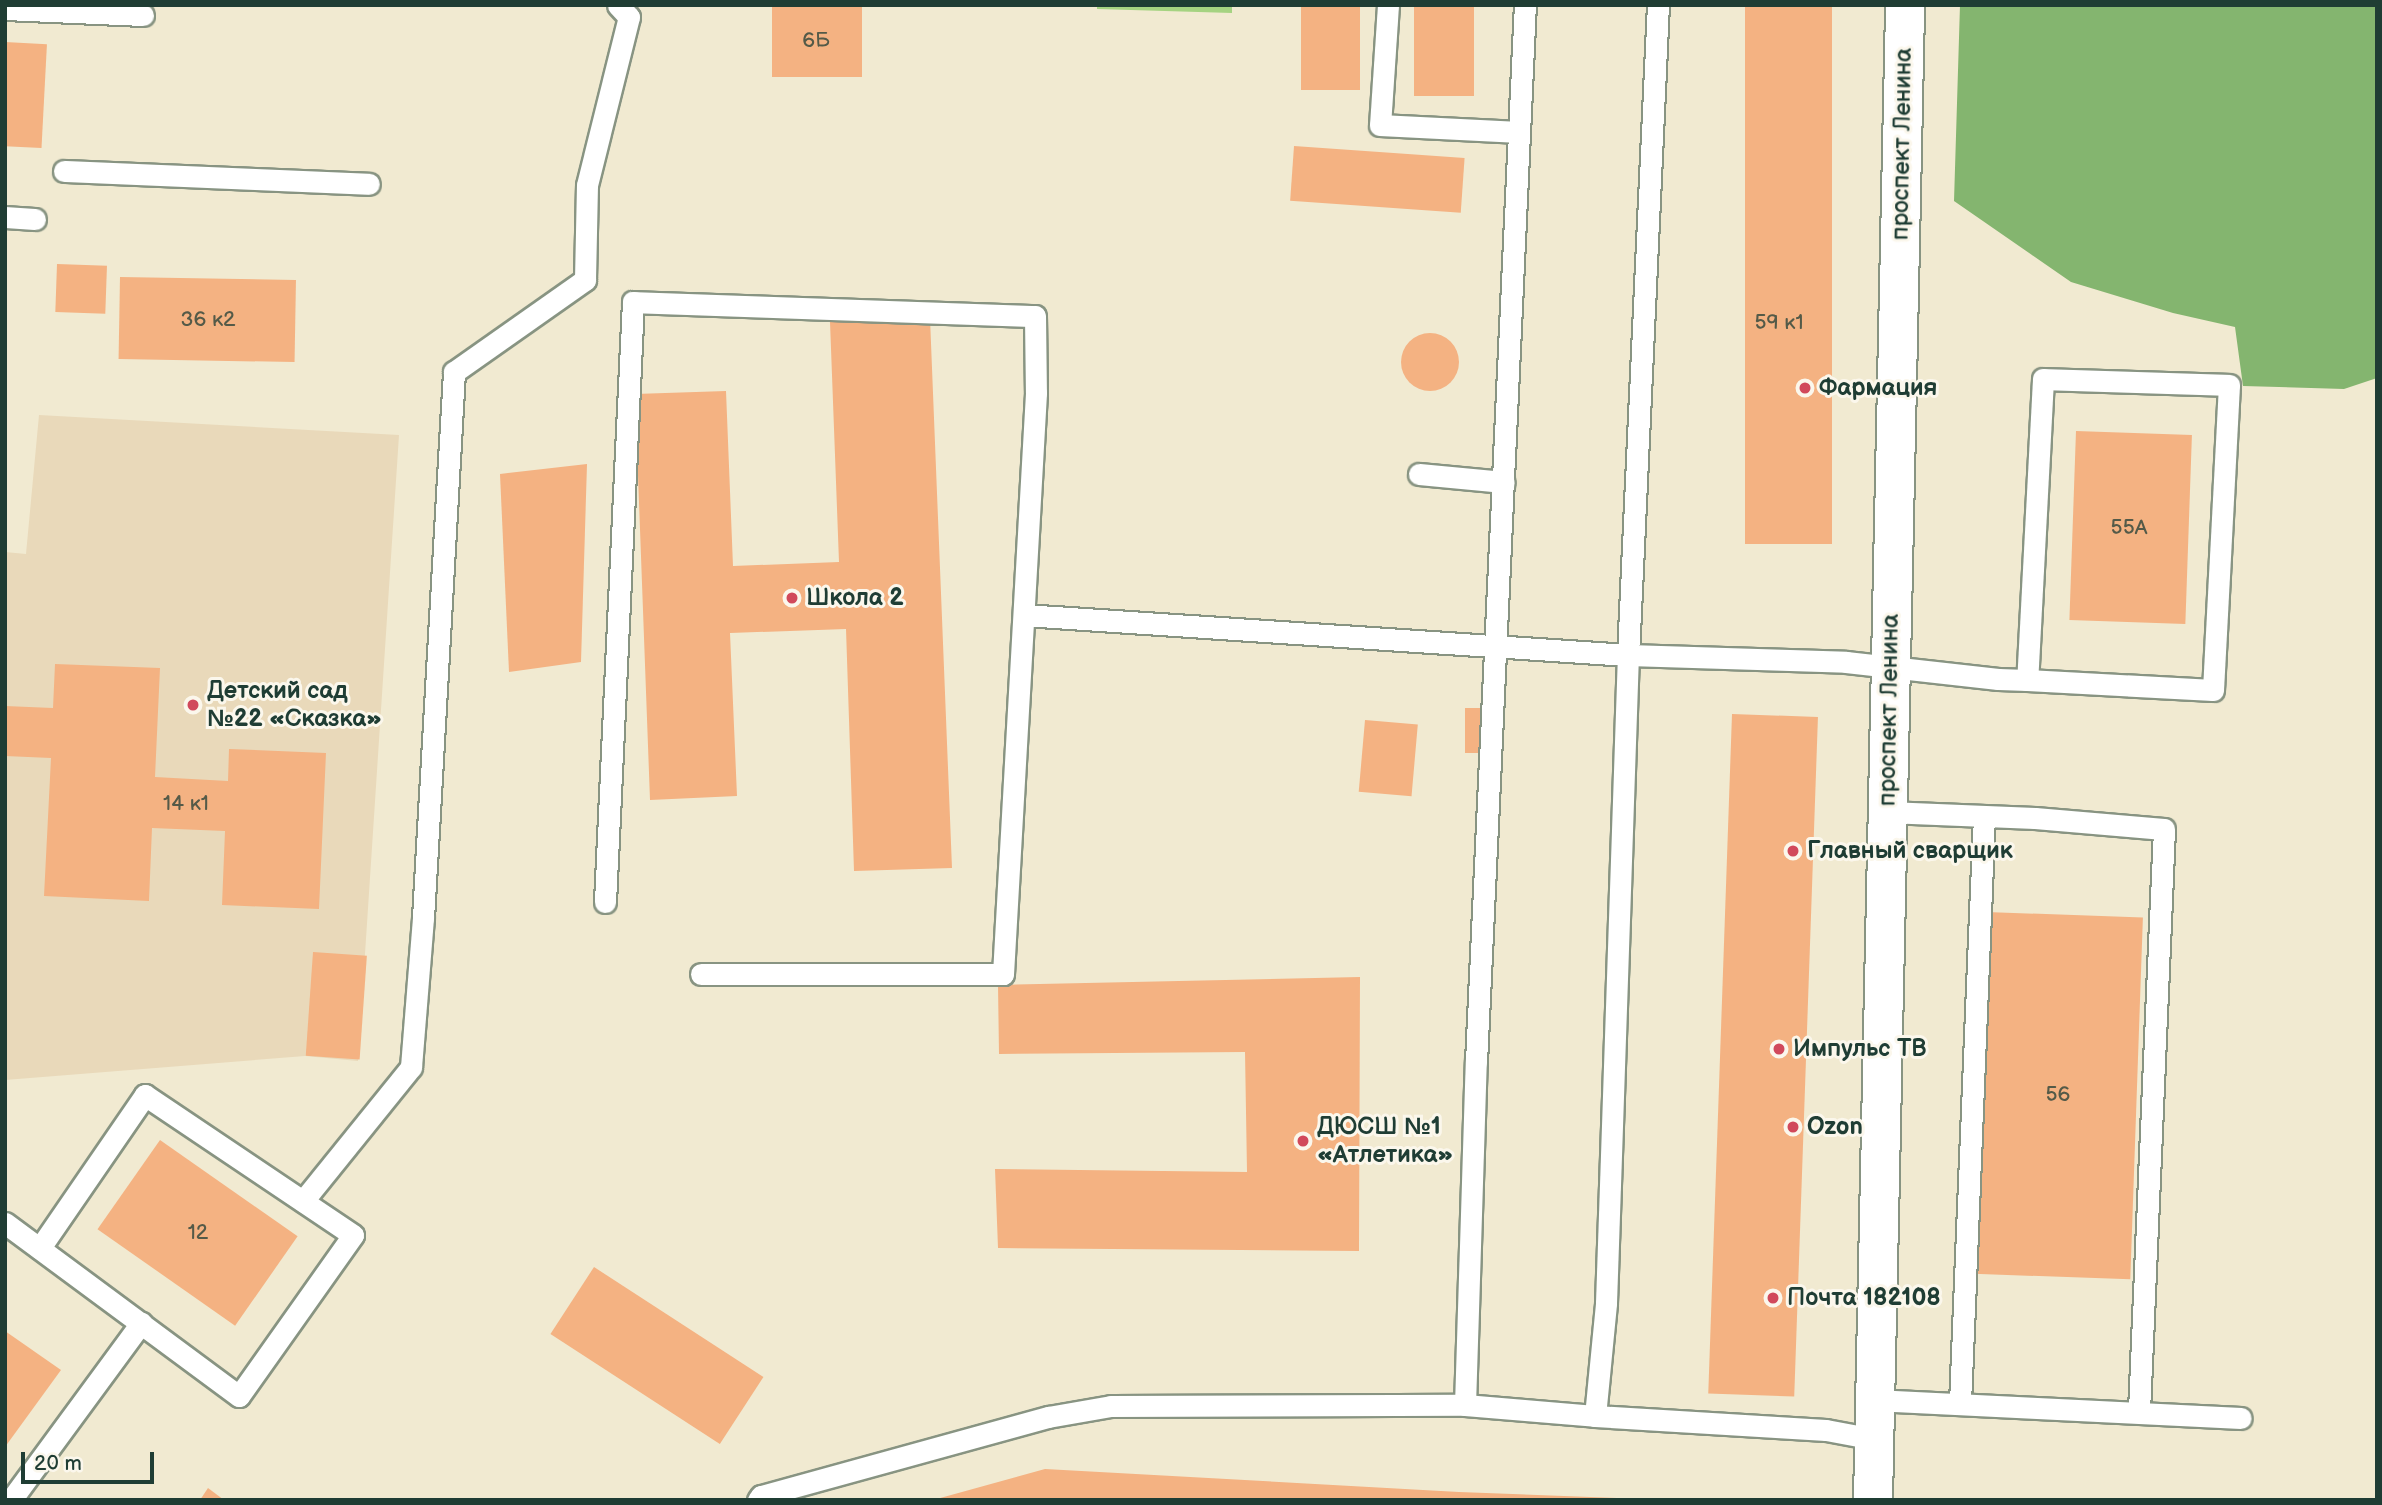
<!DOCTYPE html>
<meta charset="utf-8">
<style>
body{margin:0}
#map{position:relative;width:2382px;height:1505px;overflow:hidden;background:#f1ead1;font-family:"Balsamiq Sans",sans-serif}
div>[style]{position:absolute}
.built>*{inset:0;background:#e9d9ba}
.green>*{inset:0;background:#a5d381}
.forest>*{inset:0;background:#84b56f}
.building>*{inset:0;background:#f4b282;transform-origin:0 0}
.round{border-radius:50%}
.roads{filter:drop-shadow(2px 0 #889482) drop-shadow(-2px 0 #889482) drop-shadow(0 2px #889482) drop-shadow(0 -2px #889482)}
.lane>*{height:21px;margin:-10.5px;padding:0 10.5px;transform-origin:10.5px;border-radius:10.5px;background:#fff}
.secondary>*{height:38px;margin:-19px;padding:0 19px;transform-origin:19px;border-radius:19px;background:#fff}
.dots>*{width:19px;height:19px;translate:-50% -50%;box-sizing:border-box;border:4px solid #fbf7ec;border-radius:50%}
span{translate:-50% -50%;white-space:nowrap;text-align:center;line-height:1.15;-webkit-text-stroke:6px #fbf7ec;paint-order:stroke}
.number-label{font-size:21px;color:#545a48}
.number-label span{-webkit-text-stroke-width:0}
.street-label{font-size:24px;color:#1f3d34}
.poi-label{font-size:24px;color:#1f3d34;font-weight:700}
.left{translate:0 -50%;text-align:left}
.frame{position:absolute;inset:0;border:7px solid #1f3d34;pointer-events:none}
.scale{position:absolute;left:21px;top:1452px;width:133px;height:32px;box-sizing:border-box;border:4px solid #1f3d34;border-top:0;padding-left:9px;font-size:21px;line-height:24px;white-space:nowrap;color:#1f3d34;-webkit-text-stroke:5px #fbf7ec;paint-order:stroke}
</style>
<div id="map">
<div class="built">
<div style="clip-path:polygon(39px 415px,399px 435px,358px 1061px,305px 1056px,5px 1080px,5px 552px,26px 554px)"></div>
</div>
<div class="green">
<div style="clip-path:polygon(1097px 5px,1232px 5px,1232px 13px,1097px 9px)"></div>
</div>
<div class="forest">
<div style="clip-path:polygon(1960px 5px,2377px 5px,2377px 378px,2344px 389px,2243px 386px,2235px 327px,2173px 313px,2071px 282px,1954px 201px)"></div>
</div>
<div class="building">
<div style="left:772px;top:5px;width:90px;height:72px"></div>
<div style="left:1301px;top:5px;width:59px;height:85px"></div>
<div style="left:1414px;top:5px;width:60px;height:91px"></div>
<div style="left:1745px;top:5px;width:87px;height:539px"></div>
<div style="left:5px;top:42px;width:42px;height:104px;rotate:3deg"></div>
<div style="left:1294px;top:146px;width:171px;height:55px;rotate:4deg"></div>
<div style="left:57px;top:264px;width:50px;height:48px;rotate:2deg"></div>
<div style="left:120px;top:277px;width:176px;height:82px;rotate:1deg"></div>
<div style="clip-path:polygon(930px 318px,952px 868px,854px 871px,846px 629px,730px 633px,737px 796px,650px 800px,635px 394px,726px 391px,733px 566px,839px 562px,830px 322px)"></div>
<div class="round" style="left:1401px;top:333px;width:58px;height:58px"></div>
<div style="left:2076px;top:431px;width:116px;height:189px;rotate:2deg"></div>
<div style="clip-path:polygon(587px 464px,581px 662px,509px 672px,500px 474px)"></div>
<div style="clip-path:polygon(55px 664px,160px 668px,155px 777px,228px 781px,229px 749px,326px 753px,319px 909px,222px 905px,225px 831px,152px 828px,149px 901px,44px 896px,51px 758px,5px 756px,5px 706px,53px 708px)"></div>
<div style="left:1465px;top:708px;width:21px;height:45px"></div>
<div style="left:1732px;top:714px;width:86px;height:680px;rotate:2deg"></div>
<div style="left:1365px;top:720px;width:53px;height:72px;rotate:5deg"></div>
<div style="left:1986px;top:912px;width:157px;height:362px;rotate:2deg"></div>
<div style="left:313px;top:952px;width:54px;height:104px;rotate:4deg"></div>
<div style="clip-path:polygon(1360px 977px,1359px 1251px,998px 1248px,995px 1169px,1247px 1172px,1245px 1052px,999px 1054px,998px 985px)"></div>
<div style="left:160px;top:1140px;width:168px;height:109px;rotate:35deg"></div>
<div style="left:594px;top:1267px;width:202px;height:80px;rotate:33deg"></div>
<div style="clip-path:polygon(5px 1331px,61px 1370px,5px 1447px)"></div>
<div style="clip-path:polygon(1045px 1469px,1459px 1492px,1617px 1498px,1617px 1500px,933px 1500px)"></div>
<div style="clip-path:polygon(208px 1488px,224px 1500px,200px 1500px)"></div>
</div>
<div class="roads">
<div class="lane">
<div style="left:1388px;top:5px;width:120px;rotate:93.8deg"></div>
<div style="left:1380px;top:125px;width:139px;rotate:2.9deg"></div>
<div style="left:5px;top:9px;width:138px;rotate:2.5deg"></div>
<div style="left:64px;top:171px;width:305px;rotate:2.4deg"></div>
<div style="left:5px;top:217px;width:30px;rotate:4deg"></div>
<div style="left:1419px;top:474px;width:85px;rotate:5.4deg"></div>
<div style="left:1024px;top:615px;width:605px;rotate:3.79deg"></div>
<div style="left:1628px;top:655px;width:218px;rotate:1.8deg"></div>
<div style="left:1846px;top:662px;width:153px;rotate:6.4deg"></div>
<div style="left:1998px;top:679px;width:29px;rotate:2deg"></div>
<div style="left:2027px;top:680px;width:186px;rotate:3.1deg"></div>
<div style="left:2213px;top:690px;width:305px;rotate:-87deg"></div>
<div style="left:2229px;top:385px;width:186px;rotate:-178.2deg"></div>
<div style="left:2043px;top:379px;width:301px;rotate:93deg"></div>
<div style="left:1887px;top:812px;width:148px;rotate:2.3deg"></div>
<div style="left:2035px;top:818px;width:129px;rotate:4.9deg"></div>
<div style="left:2164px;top:829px;width:584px;rotate:92.46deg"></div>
<div style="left:605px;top:902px;width:601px;rotate:-87.33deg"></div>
<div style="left:633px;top:302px;width:402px;rotate:2deg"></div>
<div style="left:1035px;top:316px;width:77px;rotate:89.3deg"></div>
<div style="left:1036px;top:393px;width:582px;rotate:93.25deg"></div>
<div style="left:1003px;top:974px;width:302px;rotate:180deg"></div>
<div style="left:303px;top:1201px;width:172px;rotate:-51.1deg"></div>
<div style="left:411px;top:1067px;width:149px;rotate:-85.4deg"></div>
<div style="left:423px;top:918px;width:547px;rotate:-86.75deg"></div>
<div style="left:454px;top:372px;width:160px;rotate:-35.1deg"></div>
<div style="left:585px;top:280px;width:95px;rotate:-88.8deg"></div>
<div style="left:587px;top:185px;width:173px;rotate:-76deg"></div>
<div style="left:629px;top:17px;width:16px;rotate:-133deg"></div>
<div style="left:5px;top:1223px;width:291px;rotate:36.5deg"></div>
<div style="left:239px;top:1396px;width:197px;rotate:-54.7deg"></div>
<div style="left:353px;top:1235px;width:251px;rotate:-146.1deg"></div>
<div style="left:145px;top:1095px;width:186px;rotate:124.5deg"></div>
<div style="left:1874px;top:1400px;width:367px;rotate:2.8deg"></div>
<div style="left:1960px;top:1403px;width:587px;rotate:-87.66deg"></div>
<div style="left:1465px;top:1405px;width:343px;rotate:-88.2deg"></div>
<div style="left:1476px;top:1062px;width:1058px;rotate:-87.35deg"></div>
<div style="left:1595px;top:1416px;width:114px;rotate:-84.4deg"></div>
<div style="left:1606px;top:1303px;width:648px;rotate:-88.06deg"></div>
<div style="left:1628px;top:655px;width:651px;rotate:-87.36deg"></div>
<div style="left:11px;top:1500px;width:220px;rotate:-53.7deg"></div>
<div style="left:758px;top:1500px;width:5px;rotate:-53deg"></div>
<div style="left:761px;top:1496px;width:298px;rotate:-15.4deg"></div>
<div style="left:1048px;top:1417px;width:64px;rotate:-9.9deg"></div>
<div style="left:1111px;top:1406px;width:354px;rotate:-0.2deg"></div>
<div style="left:1465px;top:1405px;width:130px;rotate:4.8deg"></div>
<div style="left:1595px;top:1416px;width:231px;rotate:3.5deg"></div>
<div style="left:1826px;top:1430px;width:49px;rotate:10.6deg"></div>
</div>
<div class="secondary">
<div style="left:1873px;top:1500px;width:1495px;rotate:-88.77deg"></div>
</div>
</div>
<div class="dots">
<div style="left:1805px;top:388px;background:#d1495b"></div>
<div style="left:792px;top:598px;background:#d1495b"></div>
<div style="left:193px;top:705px;background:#d1495b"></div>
<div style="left:1793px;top:851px;background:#d1495b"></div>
<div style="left:1779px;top:1049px;background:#d1495b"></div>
<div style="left:1793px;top:1127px;background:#d1495b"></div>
<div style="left:1303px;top:1141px;background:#d1495b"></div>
<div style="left:1773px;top:1298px;background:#d1495b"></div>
</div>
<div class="number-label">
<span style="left:816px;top:41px">6Б</span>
<span style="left:208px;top:320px">36 к2</span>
<span style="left:1779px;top:323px">59 к1</span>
<span style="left:2129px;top:528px">55А</span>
<span style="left:186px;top:804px">14 к1</span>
<span style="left:2058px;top:1095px">56</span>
<span style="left:198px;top:1233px">12</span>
</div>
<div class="street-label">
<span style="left:1902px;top:144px;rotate:-89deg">проспект Ленина</span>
<span style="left:1889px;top:710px;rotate:-89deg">проспект Ленина</span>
</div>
<div class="poi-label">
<span class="left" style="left:1819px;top:388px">Фармация</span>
<span class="left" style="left:806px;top:598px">Школа 2</span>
<span class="left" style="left:207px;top:705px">Детский сад<br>№22 «Сказка»</span>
<span class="left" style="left:1807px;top:851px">Главный сварщик</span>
<span class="left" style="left:1793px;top:1049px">Импульс ТВ</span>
<span class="left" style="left:1317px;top:1141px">ДЮСШ №1<br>«Атлетика»</span>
<span class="left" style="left:1807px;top:1127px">Ozon</span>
<span class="left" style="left:1787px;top:1298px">Почта 182108</span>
</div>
<div class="frame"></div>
<div class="scale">20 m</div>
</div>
